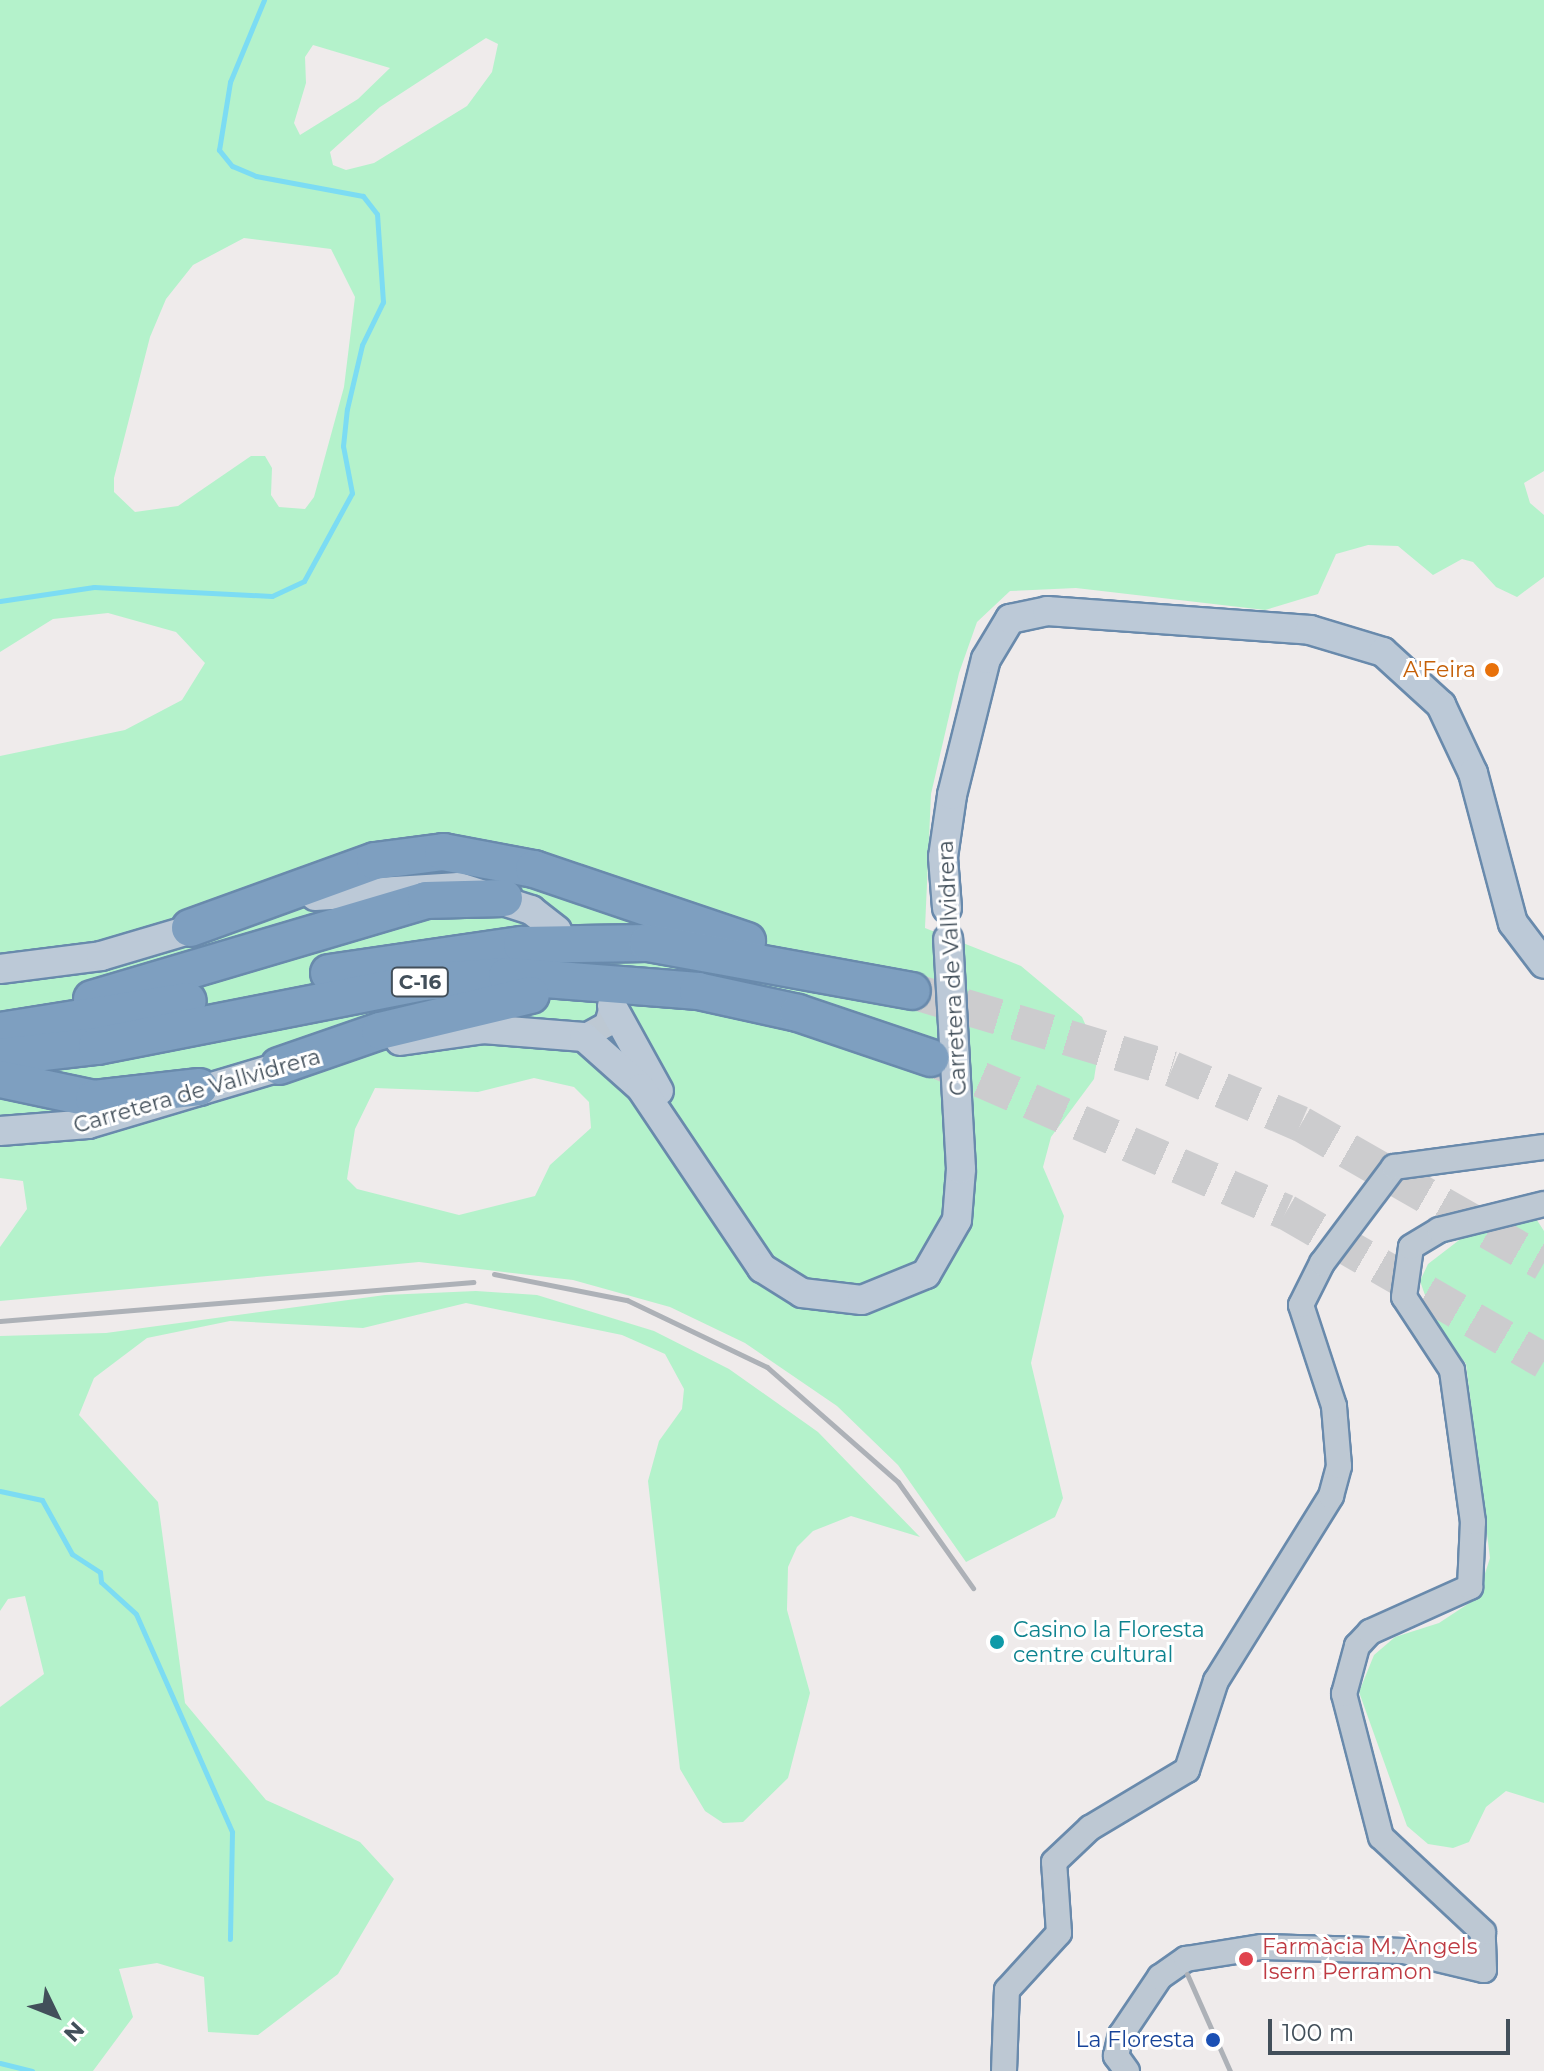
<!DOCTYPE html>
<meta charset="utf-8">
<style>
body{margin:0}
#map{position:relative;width:1544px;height:2071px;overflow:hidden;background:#efebeb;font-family:Montserrat,sans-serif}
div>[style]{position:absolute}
.green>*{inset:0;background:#b4f2cb}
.stream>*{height:5px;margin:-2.5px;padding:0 2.5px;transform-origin:2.5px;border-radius:2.5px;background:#7cdcf3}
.motorway-tunnel>*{height:36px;margin-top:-18px;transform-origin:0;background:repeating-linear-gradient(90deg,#ccccce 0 36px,transparent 0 54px)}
.roads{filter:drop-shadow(2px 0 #698aac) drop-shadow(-2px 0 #698aac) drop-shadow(0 2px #698aac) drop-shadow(0 -2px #698aac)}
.tertiary>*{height:24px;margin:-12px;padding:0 12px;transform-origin:12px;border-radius:12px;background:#bdc8d3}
.secondary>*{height:28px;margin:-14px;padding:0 14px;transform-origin:14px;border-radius:14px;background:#bcc9d7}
.motorway>*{height:36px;margin:-18px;padding:0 18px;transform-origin:18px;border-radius:18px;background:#7e9fc0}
.rail>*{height:5px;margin:-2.5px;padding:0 2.5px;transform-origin:2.5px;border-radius:2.5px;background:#adb1b7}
.dots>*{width:22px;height:22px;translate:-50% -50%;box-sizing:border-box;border:4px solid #fff;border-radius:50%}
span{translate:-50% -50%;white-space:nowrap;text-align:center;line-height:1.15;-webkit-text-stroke:6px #fff;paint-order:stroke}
.shield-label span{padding:2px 6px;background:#fff;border:2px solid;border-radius:6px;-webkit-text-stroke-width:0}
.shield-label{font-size:20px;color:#424f5a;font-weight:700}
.food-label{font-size:22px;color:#c56008}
.right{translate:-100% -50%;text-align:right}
.street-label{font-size:22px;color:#424f5a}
.culture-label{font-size:22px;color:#0d838f}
.left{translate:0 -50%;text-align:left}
.health-label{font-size:22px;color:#be3a42}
.transit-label{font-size:22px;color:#164399}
.north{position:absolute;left:16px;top:1975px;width:80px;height:80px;-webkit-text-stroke:6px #fff;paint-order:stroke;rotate:133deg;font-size:22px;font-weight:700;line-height:32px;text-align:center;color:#424f5a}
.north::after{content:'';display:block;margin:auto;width:28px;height:36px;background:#424f5a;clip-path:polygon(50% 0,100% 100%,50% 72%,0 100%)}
.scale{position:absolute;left:1268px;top:2019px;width:242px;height:36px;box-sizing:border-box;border:4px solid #424f5a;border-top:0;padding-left:10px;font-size:24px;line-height:28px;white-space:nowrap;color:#424f5a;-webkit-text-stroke:6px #fff;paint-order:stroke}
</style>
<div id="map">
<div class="green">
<div style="clip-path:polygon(evenodd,0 0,1544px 0,1544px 471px,1524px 483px,1530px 503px,1544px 515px,1544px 577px,1517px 597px,1496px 587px,1473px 562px,1462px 559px,1433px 575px,1398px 546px,1368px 545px,1336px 554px,1318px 594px,1265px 610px,1076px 588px,1010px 591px,977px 622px,959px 673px,931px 794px,925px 928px,1021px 966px,1082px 1017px,1098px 1053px,1094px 1079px,1051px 1137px,1043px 1167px,1064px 1216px,1031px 1363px,1063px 1498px,1055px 1517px,966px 1562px,898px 1465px,837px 1406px,745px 1343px,670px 1307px,573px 1280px,419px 1262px,0 1301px,0 1247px,27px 1209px,23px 1181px,0 1178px,0 756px,125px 730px,182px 700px,205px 663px,176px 632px,108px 613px,53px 619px,0 652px,0 0,486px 38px,498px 44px,492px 72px,467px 106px,374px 163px,346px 170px,333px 165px,330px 152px,380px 107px,486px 38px,0 0,313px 45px,390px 68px,358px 99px,300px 135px,294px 123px,306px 83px,305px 57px,313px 45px,0 0,244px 238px,331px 249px,355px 297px,344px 387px,314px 497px,305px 509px,279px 507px,271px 495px,272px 468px,265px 456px,251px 456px,178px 506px,135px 512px,114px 492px,114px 478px,150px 337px,166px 299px,193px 265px,244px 238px,0 0,534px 1078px,574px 1087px,589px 1102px,591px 1128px,550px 1165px,535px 1196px,459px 1215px,357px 1189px,347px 1179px,355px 1129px,375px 1088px,478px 1092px,534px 1078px)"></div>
<div style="clip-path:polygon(1535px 1217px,1544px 1231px,1544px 1803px,1506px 1791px,1486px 1807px,1469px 1842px,1453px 1848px,1428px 1844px,1407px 1826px,1359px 1692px,1374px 1655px,1395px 1637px,1439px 1623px,1477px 1598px,1490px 1558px,1466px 1364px,1433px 1318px,1420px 1281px,1428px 1264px,1467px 1234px)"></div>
<div style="clip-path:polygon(476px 1291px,537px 1295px,654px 1331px,729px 1369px,818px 1432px,920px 1537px,851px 1516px,813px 1531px,797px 1547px,788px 1567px,787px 1610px,810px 1693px,788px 1778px,743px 1822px,723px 1823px,705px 1811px,680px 1769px,648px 1481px,659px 1441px,682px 1409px,684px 1389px,665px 1354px,622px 1335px,466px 1303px,363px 1328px,230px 1321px,147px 1338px,94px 1378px,79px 1415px,158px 1502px,185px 1703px,266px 1800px,360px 1842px,394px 1879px,338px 1974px,258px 2035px,208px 2032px,204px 1977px,157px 1963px,119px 1969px,133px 2017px,93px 2071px,0 2071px,0 1707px,44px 1674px,25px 1596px,8px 1599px,0 1611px,0 1336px,106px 1333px,385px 1295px)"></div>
</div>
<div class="stream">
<div style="left:0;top:601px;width:95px;rotate:-8.5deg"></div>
<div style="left:94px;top:587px;width:178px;rotate:2.9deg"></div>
<div style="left:272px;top:596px;width:35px;rotate:-25deg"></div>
<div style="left:304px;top:581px;width:100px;rotate:-61.4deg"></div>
<div style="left:352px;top:493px;width:48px;rotate:-100.8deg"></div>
<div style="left:343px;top:446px;width:37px;rotate:-84deg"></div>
<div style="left:347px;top:409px;width:66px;rotate:-76.8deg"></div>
<div style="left:362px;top:345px;width:48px;rotate:-64deg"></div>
<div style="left:383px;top:302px;width:88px;rotate:-93.9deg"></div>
<div style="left:377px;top:214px;width:23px;rotate:-128deg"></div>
<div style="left:363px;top:196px;width:109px;rotate:-169.4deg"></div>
<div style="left:256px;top:176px;width:26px;rotate:-157deg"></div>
<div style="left:232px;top:166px;width:21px;rotate:-129deg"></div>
<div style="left:219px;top:150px;width:69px;rotate:-80.8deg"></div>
<div style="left:230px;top:82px;width:89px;rotate:-67.5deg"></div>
<div style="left:0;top:1491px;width:43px;rotate:12.1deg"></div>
<div style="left:42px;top:1500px;width:62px;rotate:60.9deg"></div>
<div style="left:72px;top:1554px;width:33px;rotate:33deg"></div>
<div style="left:100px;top:1572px;width:10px;rotate:84deg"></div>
<div style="left:101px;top:1582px;width:47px;rotate:42.4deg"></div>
<div style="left:136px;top:1614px;width:238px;rotate:66.2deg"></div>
<div style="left:232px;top:1832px;width:107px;rotate:91.1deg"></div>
<div style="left:0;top:2063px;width:33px;rotate:14deg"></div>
</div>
<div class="motorway-tunnel">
<div style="left:912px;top:991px;width:271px;rotate:16.7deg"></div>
<div style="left:1172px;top:1069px;width:140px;rotate:23.1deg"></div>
<div style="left:1301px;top:1124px;width:280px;rotate:29.8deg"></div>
<div style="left:931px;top:1058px;width:387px;rotate:23.5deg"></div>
<div style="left:1286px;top:1212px;width:298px;rotate:30deg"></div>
</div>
<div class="roads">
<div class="tertiary">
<div style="left:584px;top:1037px;width:26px;rotate:-29deg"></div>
<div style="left:607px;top:1024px;width:19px;rotate:-74deg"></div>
<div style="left:1004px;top:2071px;width:81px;rotate:-87.9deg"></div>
<div style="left:1007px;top:1990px;width:77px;rotate:-47.6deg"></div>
<div style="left:1059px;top:1933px;width:71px;rotate:-94deg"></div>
<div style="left:1054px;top:1862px;width:50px;rotate:-43.4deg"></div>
<div style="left:1090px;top:1828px;width:113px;rotate:-30.9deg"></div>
<div style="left:1187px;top:1770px;width:94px;rotate:-72deg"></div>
<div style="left:1216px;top:1681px;width:218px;rotate:-58.1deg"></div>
<div style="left:1331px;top:1496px;width:31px;rotate:-75deg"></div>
<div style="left:1339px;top:1466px;width:60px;rotate:-94.8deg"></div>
<div style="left:1334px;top:1406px;width:106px;rotate:-108.1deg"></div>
<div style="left:1301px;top:1305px;width:47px;rotate:-63.4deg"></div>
<div style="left:1322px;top:1263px;width:120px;rotate:-53.1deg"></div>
<div style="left:1394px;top:1167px;width:151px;rotate:-7.6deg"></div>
<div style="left:1127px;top:2071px;width:19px;rotate:-126deg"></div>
<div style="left:1116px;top:2056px;width:22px;rotate:-77deg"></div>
<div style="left:1121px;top:2035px;width:70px;rotate:-56.1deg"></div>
<div style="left:1160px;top:1977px;width:32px;rotate:-35deg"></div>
<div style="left:1186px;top:1959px;width:77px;rotate:-9deg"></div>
<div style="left:1262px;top:1947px;width:142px;rotate:1.6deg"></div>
<div style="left:1404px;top:1951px;width:82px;rotate:13.4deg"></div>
<div style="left:1484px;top:1970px;width:38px;rotate:-92deg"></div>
<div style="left:1483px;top:1932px;width:139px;rotate:-137deg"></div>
<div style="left:1381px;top:1837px;width:148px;rotate:-104.5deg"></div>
<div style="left:1344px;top:1694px;width:50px;rotate:-74.8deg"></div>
<div style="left:1357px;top:1646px;width:19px;rotate:-47deg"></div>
<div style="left:1370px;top:1632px;width:110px;rotate:-24.2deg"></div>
<div style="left:1470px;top:1587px;width:65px;rotate:-87.4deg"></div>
<div style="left:1473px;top:1522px;width:153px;rotate:-97.9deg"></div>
<div style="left:1452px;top:1370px;width:87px;rotate:-123.3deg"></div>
<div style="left:1404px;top:1297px;width:50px;rotate:-82deg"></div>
<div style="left:1411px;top:1247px;width:33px;rotate:-31deg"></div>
<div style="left:1439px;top:1230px;width:108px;rotate:-13.9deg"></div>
</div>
<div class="secondary">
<div style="left:315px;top:896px;width:144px;rotate:-3.6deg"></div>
<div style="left:459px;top:887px;width:76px;rotate:17.7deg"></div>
<div style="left:531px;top:910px;width:33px;rotate:38deg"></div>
<div style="left:947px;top:908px;width:51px;rotate:-94.5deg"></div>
<div style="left:943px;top:857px;width:63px;rotate:-81.7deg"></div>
<div style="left:952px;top:795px;width:140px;rotate:-76deg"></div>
<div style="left:986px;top:659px;width:47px;rotate:-59deg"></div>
<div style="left:1010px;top:619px;width:38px;rotate:-12deg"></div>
<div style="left:1047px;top:611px;width:264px;rotate:4.1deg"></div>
<div style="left:1310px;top:630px;width:76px;rotate:16.8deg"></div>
<div style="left:1383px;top:652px;width:79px;rotate:42.4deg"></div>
<div style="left:1441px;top:705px;width:75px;rotate:64.8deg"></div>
<div style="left:1473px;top:773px;width:155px;rotate:75.1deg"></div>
<div style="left:1513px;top:923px;width:51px;rotate:52.9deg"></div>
<div style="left:0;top:969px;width:102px;rotate:-7.3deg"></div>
<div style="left:101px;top:956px;width:113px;rotate:-16.5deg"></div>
<div style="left:612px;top:1006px;width:97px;rotate:61.1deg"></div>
<div style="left:400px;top:1041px;width:84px;rotate:-8.2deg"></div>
<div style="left:483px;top:1029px;width:101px;rotate:4.5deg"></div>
<div style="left:584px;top:1037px;width:76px;rotate:41.8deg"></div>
<div style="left:641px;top:1088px;width:217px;rotate:56.1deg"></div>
<div style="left:762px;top:1268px;width:47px;rotate:32deg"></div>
<div style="left:802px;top:1293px;width:60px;rotate:6.7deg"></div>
<div style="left:862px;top:1300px;width:69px;rotate:-22.1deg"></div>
<div style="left:926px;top:1274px;width:62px;rotate:-60.1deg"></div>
<div style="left:957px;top:1220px;width:51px;rotate:-85.5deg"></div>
<div style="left:961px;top:1169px;width:230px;rotate:-93.2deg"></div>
<div style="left:0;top:1131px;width:88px;rotate:-4.5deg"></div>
<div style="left:88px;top:1124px;width:217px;rotate:-16.6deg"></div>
</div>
<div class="motorway">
<div style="left:190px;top:928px;width:197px;rotate:-19.9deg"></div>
<div style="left:375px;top:861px;width:69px;rotate:-7.5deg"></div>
<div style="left:443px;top:852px;width:93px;rotate:10.6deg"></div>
<div style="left:534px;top:869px;width:225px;rotate:18.7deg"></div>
<div style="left:329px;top:973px;width:195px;rotate:-8.3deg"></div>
<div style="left:522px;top:945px;width:126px;rotate:-0.9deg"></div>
<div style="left:648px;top:943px;width:268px;rotate:10.3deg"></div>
<div style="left:92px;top:999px;width:348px;rotate:-16.5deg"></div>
<div style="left:426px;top:900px;width:78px;rotate:-1.5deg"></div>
<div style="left:0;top:1031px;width:190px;rotate:-9.1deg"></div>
<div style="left:0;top:1057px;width:98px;rotate:-6.5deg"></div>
<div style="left:97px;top:1046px;width:331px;rotate:-11.1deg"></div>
<div style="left:422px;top:982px;width:85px;rotate:-4deg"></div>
<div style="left:507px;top:976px;width:192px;rotate:4.5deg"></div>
<div style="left:698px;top:991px;width:102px;rotate:12.4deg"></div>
<div style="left:798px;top:1013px;width:140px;rotate:18.7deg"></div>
<div style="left:279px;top:1066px;width:107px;rotate:-19.1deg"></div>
<div style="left:380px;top:1031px;width:155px;rotate:-13.4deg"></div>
<div style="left:0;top:1079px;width:96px;rotate:12deg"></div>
<div style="left:94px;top:1099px;width:106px;rotate:-6.5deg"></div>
</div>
</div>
<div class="rail">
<div style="left:494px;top:1274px;width:136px;rotate:11.1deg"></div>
<div style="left:627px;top:1300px;width:155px;rotate:25.6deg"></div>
<div style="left:767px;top:1367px;width:174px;rotate:41.3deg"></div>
<div style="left:898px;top:1482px;width:130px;rotate:54.7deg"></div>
<div style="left:0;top:1321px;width:475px;rotate:-4.7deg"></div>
<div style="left:1187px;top:1974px;width:106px;rotate:66.1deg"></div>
</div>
<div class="dots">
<div style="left:1492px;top:670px;background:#e8710a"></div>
<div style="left:997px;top:1642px;background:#0f9aa8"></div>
<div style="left:1246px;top:1959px;background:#e0444e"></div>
<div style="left:1213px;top:2040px;background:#1a4fb4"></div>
</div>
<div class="shield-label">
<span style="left:420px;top:982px">C-16</span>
</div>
<div class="food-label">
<span class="right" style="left:1476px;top:670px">A'Feira</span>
</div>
<div class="street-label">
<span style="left:952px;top:968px;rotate:-93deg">Carretera de Vallvidrera</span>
<span style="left:197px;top:1091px;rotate:-16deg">Carretera de Vallvidrera</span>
</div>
<div class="culture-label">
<span class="left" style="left:1013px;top:1642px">Casino la Floresta<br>centre cultural</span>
</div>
<div class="health-label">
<span class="left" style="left:1262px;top:1959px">Farmàcia M. Àngels<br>Isern Perramon</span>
</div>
<div class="transit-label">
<span class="right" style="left:1195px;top:2040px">La Floresta</span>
</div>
<div class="north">N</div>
<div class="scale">100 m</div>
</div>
